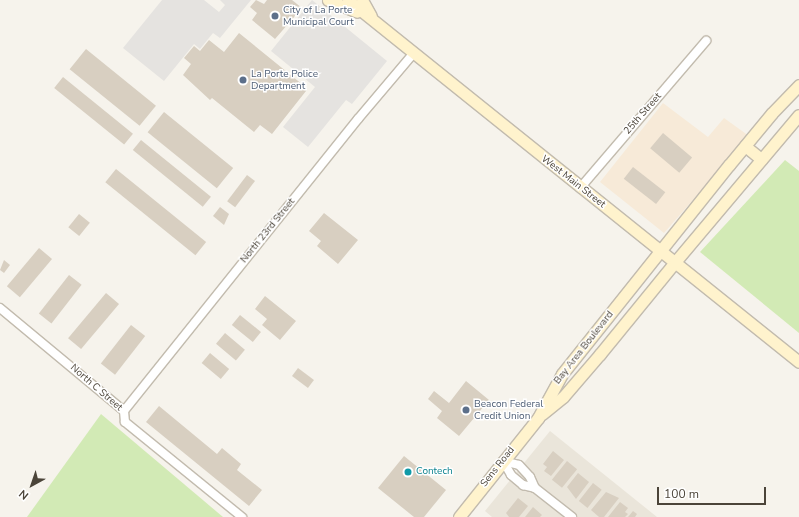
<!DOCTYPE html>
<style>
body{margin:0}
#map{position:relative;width:799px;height:517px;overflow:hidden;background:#f6f3ec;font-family:"Nunito Sans",sans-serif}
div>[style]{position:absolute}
.residential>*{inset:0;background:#eae5da}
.commercial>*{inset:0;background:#f7ead8}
.green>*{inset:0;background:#d2eab5}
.parking>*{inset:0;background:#e5e3e0}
.building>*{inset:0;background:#d8cfc1;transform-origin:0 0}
.roads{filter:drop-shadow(1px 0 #c2bbae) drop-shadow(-1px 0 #c2bbae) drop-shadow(0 1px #c2bbae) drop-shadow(0 -1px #c2bbae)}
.street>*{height:8px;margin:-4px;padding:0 4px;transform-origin:4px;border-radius:4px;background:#fff}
.secondary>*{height:11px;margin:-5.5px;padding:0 5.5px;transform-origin:5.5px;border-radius:5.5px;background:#fff3cd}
.dots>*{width:11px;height:11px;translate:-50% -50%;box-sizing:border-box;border:2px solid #fff;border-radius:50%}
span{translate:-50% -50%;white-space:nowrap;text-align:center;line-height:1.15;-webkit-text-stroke:3px #fff;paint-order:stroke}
.service-label{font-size:10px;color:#4e5e75}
.left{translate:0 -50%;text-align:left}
.street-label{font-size:10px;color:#4b4439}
.culture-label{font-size:10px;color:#0d838f}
.north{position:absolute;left:12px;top:465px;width:40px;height:40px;-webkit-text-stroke:3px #fff;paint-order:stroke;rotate:220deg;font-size:11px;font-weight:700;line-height:16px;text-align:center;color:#4b4439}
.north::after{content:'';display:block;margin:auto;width:14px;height:18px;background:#4b4439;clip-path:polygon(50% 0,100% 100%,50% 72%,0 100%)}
.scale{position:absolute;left:657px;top:487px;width:109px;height:18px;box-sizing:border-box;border:2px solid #4b4439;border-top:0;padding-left:5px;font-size:12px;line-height:14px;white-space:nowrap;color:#4b4439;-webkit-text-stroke:3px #fff;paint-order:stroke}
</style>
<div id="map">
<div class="residential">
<div style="clip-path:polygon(550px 431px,657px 517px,492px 517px,485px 511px)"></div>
</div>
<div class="commercial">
<div style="clip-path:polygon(663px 103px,708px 137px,724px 118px,749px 136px,664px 233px,600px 182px)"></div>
</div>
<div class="green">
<div style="clip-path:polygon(785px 160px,799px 171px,799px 333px,700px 252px)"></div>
<div style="clip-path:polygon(101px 414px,223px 517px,27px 517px)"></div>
</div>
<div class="parking">
<div style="clip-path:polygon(162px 0,204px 0,219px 12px,225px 5px,220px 0,251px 0,220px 38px,213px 33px,200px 49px,194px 44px,164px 81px,123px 48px)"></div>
<div style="clip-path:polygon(312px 0,387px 61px,352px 104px,346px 100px,308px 147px,283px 127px,315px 87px,271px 51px)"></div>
</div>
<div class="building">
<div style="clip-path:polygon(256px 0,264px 4px,267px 0,292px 0,302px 8px,275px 39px,252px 20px,257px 13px,250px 7px)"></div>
<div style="clip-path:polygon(239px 33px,303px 85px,306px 91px,272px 134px,260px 125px,254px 132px,212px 98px,210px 100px,183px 75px,191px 64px,184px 58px,194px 46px,200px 51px,209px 40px,224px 52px)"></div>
<div style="left:86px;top:49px;width:90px;height:26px;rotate:39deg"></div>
<div style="left:63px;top:77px;width:90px;height:14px;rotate:39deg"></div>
<div style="left:164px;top:112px;width:89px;height:26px;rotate:39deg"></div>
<div style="left:663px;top:133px;width:38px;height:20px;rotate:40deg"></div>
<div style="left:141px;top:140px;width:90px;height:13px;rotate:39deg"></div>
<div style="left:633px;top:167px;width:41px;height:15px;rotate:38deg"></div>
<div style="left:116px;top:169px;width:116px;height:17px;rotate:39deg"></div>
<div style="left:247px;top:175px;width:10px;height:33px;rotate:37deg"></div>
<div style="clip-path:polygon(220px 207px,229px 214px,224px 225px,213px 216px)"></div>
<div style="clip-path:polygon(324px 213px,358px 240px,338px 264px,317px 246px,321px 241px,309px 231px)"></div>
<div style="left:79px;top:214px;width:14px;height:17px;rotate:39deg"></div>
<div style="left:39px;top:248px;width:17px;height:50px;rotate:40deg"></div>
<div style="clip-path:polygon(4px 260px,10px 265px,4px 273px,0 270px)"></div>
<div style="left:69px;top:275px;width:16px;height:49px;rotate:38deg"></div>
<div style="left:106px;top:293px;width:17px;height:59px;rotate:40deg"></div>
<div style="clip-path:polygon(265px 296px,296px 321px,280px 340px,262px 325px,267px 319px,255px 309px)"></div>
<div style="left:240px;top:315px;width:27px;height:13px;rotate:39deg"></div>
<div style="left:131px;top:325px;width:18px;height:49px;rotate:38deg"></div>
<div style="left:225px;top:333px;width:26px;height:14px;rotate:40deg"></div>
<div style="left:210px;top:353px;width:25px;height:13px;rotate:40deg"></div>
<div style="left:298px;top:368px;width:20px;height:10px;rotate:37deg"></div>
<div style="clip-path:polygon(466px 381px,489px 400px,459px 436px,437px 418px,442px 411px,428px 399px,434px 391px,449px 403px)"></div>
<div style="clip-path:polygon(159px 406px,217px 454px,222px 448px,241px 464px,237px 470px,262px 490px,249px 506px,146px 422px)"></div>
<div style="clip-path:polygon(553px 451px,564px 460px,551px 476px,544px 471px,547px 467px,543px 464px)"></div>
<div style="clip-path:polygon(404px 456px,446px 490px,424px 517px,414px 517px,378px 488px)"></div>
<div style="left:567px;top:461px;width:13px;height:24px;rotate:39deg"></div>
<div style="clip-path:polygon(578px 473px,589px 482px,576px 499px,567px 487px)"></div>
<div style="left:593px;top:483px;width:11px;height:23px;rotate:38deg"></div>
<div style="clip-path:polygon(606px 492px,619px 498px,604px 517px,599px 517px,591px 510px)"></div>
<div style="clip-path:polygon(518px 498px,528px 506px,519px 517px,509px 517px,506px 513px)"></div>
<div style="clip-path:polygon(620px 502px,628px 508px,625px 512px,628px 514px,625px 517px,608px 517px)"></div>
<div style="clip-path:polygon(533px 507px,542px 515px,540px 517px,525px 517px)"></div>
<div style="clip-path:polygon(633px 511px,637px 514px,635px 517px,628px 517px)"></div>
</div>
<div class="roads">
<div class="street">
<div style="left:580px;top:188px;width:194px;rotate:-49.4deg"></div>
<div style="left:0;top:308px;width:161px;rotate:39.7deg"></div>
<div style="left:124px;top:411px;width:11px;rotate:85deg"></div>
<div style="left:125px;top:422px;width:151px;rotate:39.1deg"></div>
<div style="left:124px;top:411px;width:374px;rotate:-51.3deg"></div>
<div style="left:358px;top:119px;width:85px;rotate:-49.8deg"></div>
<div style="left:503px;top:461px;width:16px;rotate:60deg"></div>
<div style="left:511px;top:475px;width:16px;rotate:40deg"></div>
<div style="left:523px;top:485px;width:12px;rotate:14deg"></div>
<div style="left:535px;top:488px;width:47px;rotate:38.1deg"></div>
<div style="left:503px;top:461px;width:16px;rotate:14deg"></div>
<div style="left:519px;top:465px;width:16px;rotate:47deg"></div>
<div style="left:530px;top:477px;width:12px;rotate:66deg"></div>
</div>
<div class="secondary">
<div style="left:328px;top:0;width:31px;rotate:22deg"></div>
<div style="left:348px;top:0;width:578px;rotate:38.75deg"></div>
<div style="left:362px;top:0;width:18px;rotate:61deg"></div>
<div style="left:745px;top:146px;width:21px;rotate:39deg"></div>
<div style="left:542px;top:414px;width:27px;rotate:-39deg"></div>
<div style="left:563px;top:397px;width:57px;rotate:-49.3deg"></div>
<div style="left:600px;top:354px;width:119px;rotate:-50.8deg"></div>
<div style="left:675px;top:262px;width:192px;rotate:-49.9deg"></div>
<div style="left:459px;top:517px;width:127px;rotate:-51.4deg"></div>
<div style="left:538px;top:418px;width:50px;rotate:-61.4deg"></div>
<div style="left:562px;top:374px;width:268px;rotate:-51.4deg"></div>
<div style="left:729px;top:165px;width:67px;rotate:-50.4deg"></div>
<div style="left:772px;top:113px;width:39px;rotate:-46deg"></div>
</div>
</div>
<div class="dots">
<div style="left:275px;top:16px;background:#5c6f8a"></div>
<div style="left:243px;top:80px;background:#5c6f8a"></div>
<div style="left:466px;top:410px;background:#5c6f8a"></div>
<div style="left:408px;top:472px;background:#0f9aa8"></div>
</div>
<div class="service-label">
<span class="left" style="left:283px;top:16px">City of La Porte<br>Municipal Court</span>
<span class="left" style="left:251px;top:80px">La Porte Police<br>Department</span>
<span class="left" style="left:474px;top:410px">Beacon Federal<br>Credit Union</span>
</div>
<div class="street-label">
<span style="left:643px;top:114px;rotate:-49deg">25th Street</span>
<span style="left:573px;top:182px;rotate:38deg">West Main Street</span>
<span style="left:268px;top:231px;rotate:-51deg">North 23rd Street</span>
<span style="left:584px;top:348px;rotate:-52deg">Bay Area Boulevard</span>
<span style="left:96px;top:388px;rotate:41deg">North C Street</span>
<span style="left:498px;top:467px;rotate:-52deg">Sens Road</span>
</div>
<div class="culture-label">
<span class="left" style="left:416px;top:472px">Contech</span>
</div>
<div class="north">N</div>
<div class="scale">100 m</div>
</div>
